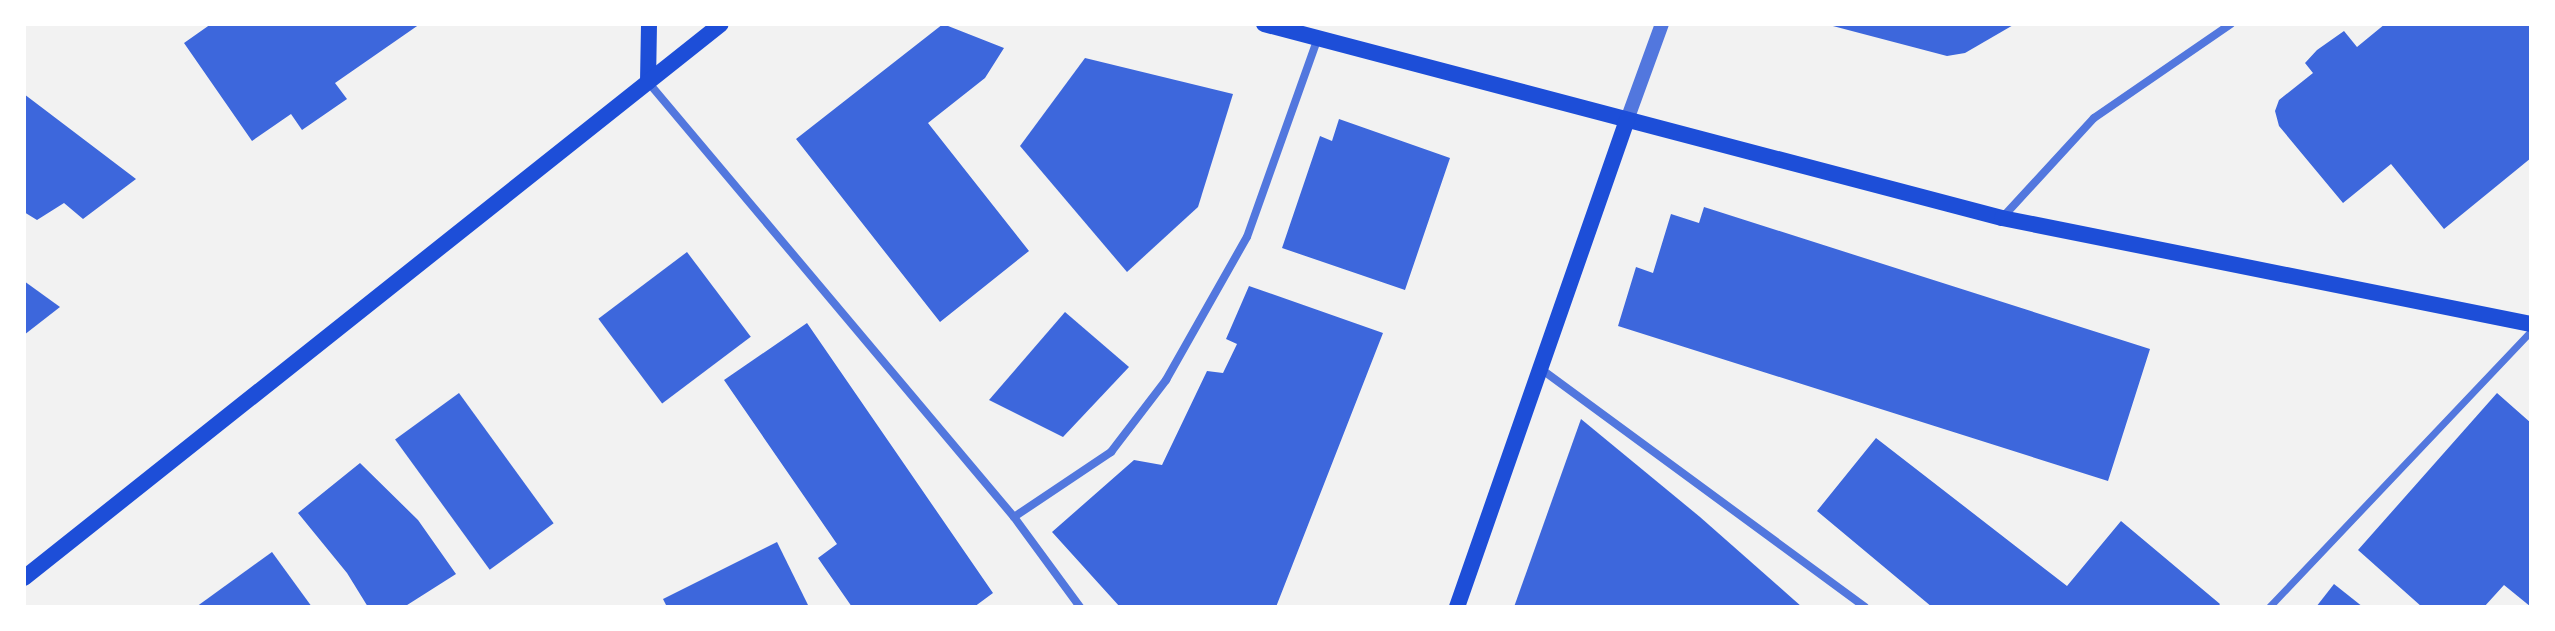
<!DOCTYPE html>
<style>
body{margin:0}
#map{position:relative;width:2555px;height:631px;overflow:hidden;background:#f2f2f2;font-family:Roboto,sans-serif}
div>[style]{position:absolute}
.building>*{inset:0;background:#3d67dc;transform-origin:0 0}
.pedestrian>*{height:7px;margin:-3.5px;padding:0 3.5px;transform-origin:3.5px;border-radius:3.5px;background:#5277de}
.minor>*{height:8px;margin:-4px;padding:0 4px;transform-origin:4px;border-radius:4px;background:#5277de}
.tertiary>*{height:14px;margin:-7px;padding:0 7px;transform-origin:7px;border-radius:7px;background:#5277de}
.secondary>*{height:16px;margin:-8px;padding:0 8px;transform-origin:8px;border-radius:8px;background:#1d4ed8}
span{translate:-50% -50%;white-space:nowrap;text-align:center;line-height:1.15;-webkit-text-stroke:8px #fff;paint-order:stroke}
.frame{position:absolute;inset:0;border:26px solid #fff;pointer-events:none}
</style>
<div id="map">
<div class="building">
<div style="clip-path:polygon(211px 24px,420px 24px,335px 83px,347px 99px,302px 130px,291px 114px,252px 141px,184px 43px)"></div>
<div style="clip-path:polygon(943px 24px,1004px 48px,985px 78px,928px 123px,1029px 251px,940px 322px,796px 139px)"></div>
<div style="clip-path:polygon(2015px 24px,1965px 53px,1947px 56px,1829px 25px)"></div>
<div style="clip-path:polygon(2385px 24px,2531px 24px,2531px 158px,2444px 229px,2391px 164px,2343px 203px,2279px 126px,2275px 111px,2279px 100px,2313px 73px,2305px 63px,2317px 50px,2344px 31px,2357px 47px)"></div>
<div style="clip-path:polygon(1085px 58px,1233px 94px,1198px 207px,1127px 272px,1020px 146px)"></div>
<div style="clip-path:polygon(24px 94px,136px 179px,83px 219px,64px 203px,37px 220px,24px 212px)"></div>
<div style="clip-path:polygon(1339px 119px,1450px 158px,1405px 290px,1282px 248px,1320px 136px,1332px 141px)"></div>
<div style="clip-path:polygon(1704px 207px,2150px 349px,2108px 481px,1618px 326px,1636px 267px,1653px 273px,1671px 214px,1699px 223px)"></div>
<div style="left:687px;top:252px;width:106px;height:111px;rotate:53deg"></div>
<div style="clip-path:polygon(24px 281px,60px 307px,24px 335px)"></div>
<div style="clip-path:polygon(1249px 286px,1383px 333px,1276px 607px,1120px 607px,1052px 532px,1134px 460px,1162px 465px,1207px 371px,1223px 373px,1237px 344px,1226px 339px)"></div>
<div style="clip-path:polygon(1065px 312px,1129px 367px,1063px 437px,989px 400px)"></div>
<div style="clip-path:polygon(807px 323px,993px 593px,974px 607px,852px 607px,818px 558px,837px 544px,724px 380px)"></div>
<div style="left:459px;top:393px;width:161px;height:79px;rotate:54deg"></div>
<div style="clip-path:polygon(2497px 393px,2531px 423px,2531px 607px,2504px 585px,2484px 607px,2422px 607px,2358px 550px)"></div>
<div style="clip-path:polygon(1581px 419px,1700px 517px,1802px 607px,1514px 607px)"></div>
<div style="clip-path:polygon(1876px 438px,2067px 586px,2121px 521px,2220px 604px,2218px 607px,1932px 607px,1817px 511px)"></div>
<div style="clip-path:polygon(360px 463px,418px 520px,456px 574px,404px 607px,368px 607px,347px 573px,298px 513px)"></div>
<div style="clip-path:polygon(777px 542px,809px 607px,667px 607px,663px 599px)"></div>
<div style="clip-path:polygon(272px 552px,312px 607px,196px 607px)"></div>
<div style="clip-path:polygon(2334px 584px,2363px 607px,2316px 607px)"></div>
</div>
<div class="pedestrian">
<div style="left:2269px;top:607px;width:381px;rotate:-46.5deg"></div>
</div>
<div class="minor">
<div style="left:648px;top:82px;width:568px;rotate:49.92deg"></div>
<div style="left:1014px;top:517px;width:112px;rotate:53.7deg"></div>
<div style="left:2002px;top:218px;width:136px;rotate:-47.4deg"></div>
<div style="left:2094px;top:118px;width:166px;rotate:-34.5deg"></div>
<div style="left:1541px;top:369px;width:402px;rotate:36.3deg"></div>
<div style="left:1014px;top:517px;width:117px;rotate:-33.8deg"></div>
<div style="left:1111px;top:452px;width:91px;rotate:-52.6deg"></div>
<div style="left:1166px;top:380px;width:164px;rotate:-60.5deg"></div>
<div style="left:1247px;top:237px;width:211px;rotate:-70.4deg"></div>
</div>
<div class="tertiary">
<div style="left:1627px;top:120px;width:102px;rotate:-70deg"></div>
</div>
<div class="secondary">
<div style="left:1264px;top:24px;width:763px;rotate:14.73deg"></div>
<div style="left:2002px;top:218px;width:540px;rotate:11.33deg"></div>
<div style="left:648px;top:82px;width:58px;rotate:-89deg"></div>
<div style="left:24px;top:578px;width:890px;rotate:-38.48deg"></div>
<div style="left:1457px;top:607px;width:516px;rotate:-70.76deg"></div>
</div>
<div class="frame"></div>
</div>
